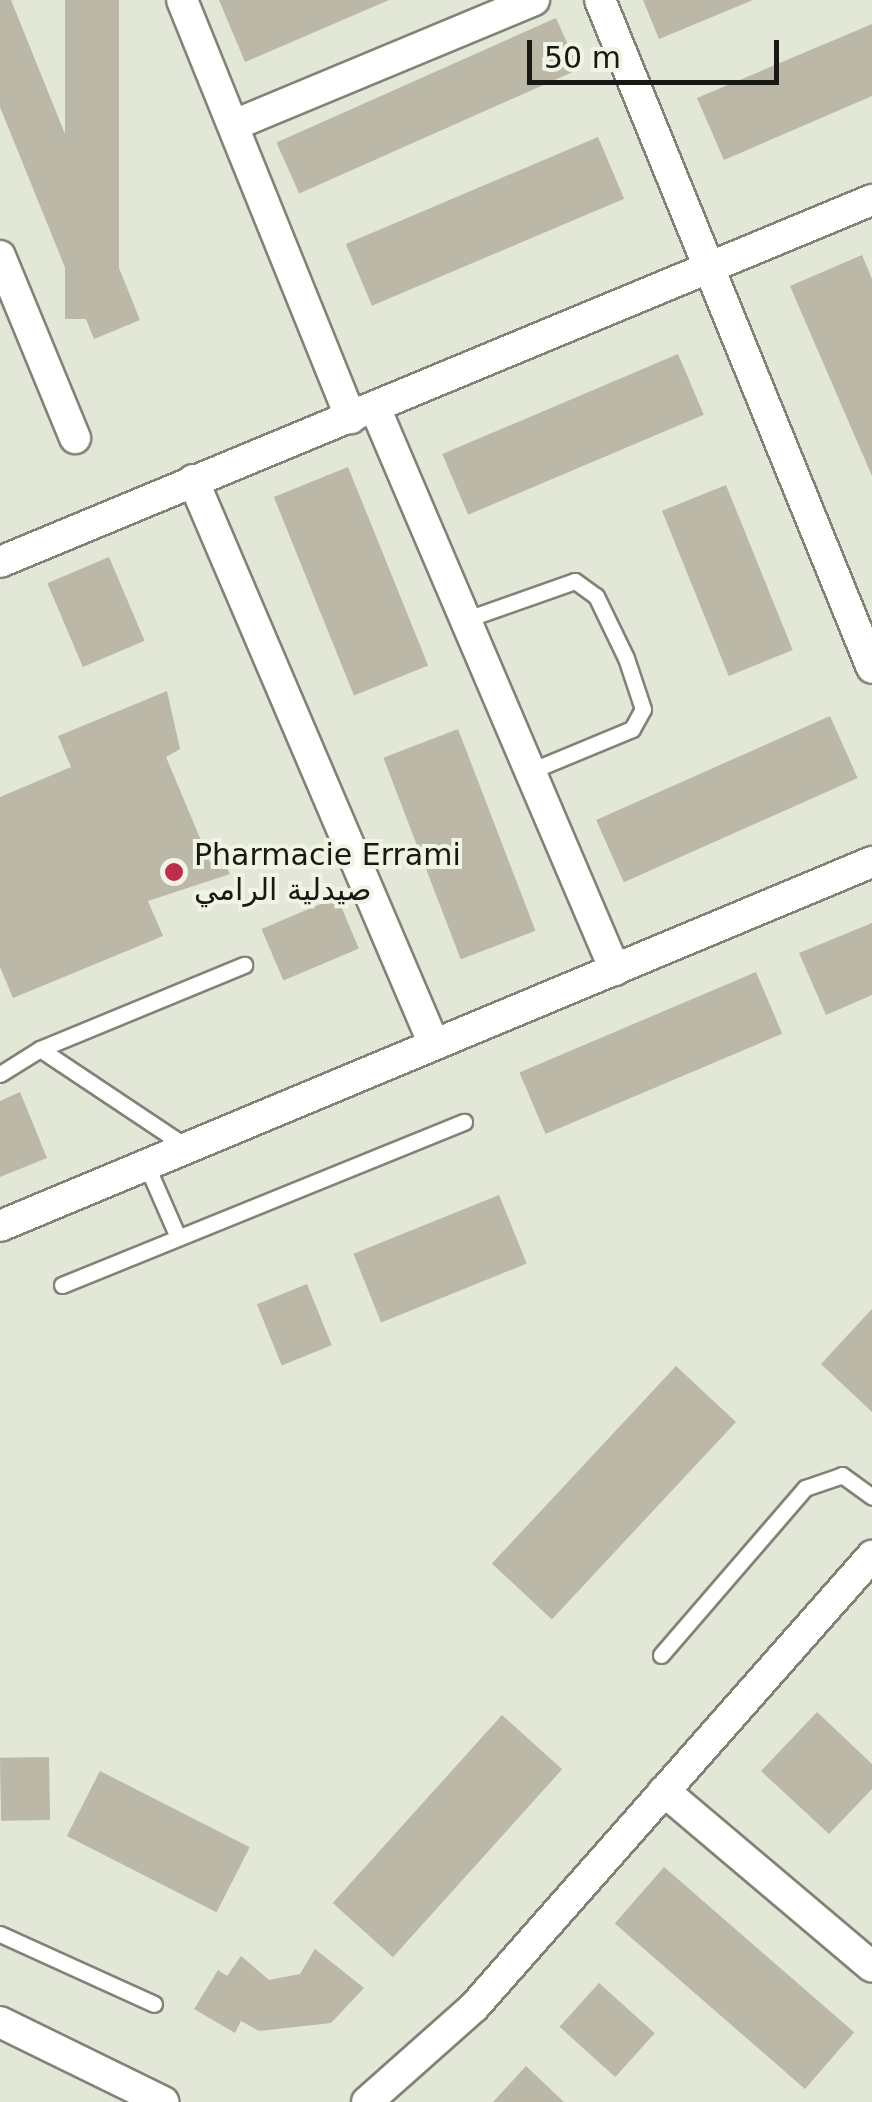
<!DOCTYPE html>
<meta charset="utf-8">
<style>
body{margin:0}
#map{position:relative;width:872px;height:2102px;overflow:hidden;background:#e2e7d7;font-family:"DejaVu Sans","Noto Naskh Arabic",sans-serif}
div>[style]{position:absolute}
.building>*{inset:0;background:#bbb8a8;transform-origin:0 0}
.roads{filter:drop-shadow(2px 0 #808475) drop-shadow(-2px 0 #808475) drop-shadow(0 2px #808475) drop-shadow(0 -2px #808475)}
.lane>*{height:15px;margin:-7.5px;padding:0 7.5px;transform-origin:7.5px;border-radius:7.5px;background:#fff}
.street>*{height:30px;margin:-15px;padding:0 15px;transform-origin:15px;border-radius:15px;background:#fff}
.dots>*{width:28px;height:28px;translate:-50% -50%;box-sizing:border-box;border:5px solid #f0f4e4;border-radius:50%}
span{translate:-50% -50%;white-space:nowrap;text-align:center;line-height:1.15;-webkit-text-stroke:8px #f0f4e4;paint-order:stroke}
.poi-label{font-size:30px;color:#181913}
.left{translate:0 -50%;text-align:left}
.scale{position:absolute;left:527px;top:40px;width:252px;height:45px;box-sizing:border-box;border:5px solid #181913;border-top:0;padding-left:12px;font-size:30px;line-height:35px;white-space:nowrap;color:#181913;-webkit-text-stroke:8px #f0f4e4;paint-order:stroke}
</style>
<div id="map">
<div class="building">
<div style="clip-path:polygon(0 0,11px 0,140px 320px,94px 339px,0 107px)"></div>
<div style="left:65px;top:0;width:54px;height:319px"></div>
<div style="clip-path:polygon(219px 0,389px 0,245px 62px)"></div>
<div style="clip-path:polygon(643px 0,753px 0,659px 39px)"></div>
<div style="left:556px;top:18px;width:56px;height:306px;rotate:66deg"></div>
<div style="clip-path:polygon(872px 24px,872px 96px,724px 160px,697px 98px)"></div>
<div style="left:598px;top:137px;width:67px;height:274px;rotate:67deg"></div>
<div style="clip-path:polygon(862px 255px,872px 279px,872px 476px,790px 286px)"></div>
<div style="left:678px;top:354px;width:66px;height:256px;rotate:67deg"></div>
<div style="left:348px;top:467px;width:214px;height:80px;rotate:68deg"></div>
<div style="left:726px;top:485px;width:178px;height:69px;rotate:68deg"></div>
<div style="left:109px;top:557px;width:91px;height:67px;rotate:67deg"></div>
<div style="clip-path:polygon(167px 691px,180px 749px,166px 757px,210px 862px,221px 856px,230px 874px,148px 901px,163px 936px,13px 998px,0 967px,0 797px,71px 767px,58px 736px)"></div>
<div style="left:830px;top:716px;width:68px;height:256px;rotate:66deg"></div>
<div style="left:458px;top:729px;width:216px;height:80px;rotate:69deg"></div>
<div style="left:337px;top:897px;width:56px;height:82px;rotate:67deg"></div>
<div style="clip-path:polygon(872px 923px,872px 995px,826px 1015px,799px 953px)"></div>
<div style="left:756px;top:972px;width:67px;height:257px;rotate:67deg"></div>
<div style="clip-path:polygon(20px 1092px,47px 1158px,0 1177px,0 1101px)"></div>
<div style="left:499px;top:1195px;width:74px;height:157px;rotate:68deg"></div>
<div style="left:307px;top:1284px;width:66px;height:54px;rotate:68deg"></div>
<div style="clip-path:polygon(872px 1309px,872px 1412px,821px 1364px)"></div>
<div style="left:676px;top:1366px;width:82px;height:270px;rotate:43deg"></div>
<div style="clip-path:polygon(817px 1712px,872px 1764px,872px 1789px,829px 1834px,761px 1771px)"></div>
<div style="left:502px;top:1715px;width:81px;height:253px;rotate:42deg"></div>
<div style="left:49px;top:1757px;width:63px;height:49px;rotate:89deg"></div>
<div style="left:100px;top:1771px;width:168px;height:73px;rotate:27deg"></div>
<div style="left:664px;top:1867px;width:252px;height:75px;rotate:41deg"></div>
<div style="clip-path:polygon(315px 1949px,364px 1988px,331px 2023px,259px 2031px,241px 2021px,235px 2033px,194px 2009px,218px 1970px,227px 1976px,241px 1956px,269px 1980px,300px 1974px)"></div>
<div style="left:599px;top:1983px;width:75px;height:59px;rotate:42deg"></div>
<div style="clip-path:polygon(526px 2066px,564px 2102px,493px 2102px)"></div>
</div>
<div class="roads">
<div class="lane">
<div style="left:467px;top:619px;width:114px;rotate:-19.4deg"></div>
<div style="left:575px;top:581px;width:26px;rotate:36deg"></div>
<div style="left:596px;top:596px;width:69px;rotate:64.2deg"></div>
<div style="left:626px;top:658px;width:54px;rotate:71.6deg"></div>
<div style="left:643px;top:709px;width:23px;rotate:119deg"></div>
<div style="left:632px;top:729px;width:107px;rotate:157.5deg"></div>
<div style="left:40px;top:1049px;width:221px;rotate:-22.4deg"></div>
<div style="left:0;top:1074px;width:47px;rotate:-32deg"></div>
<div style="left:40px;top:1049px;width:177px;rotate:33.7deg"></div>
<div style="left:146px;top:1164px;width:77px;rotate:66.4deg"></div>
<div style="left:62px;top:1285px;width:434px;rotate:-22.1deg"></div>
<div style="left:661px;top:1655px;width:221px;rotate:-49.2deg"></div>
<div style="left:805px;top:1488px;width:39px;rotate:-19deg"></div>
<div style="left:842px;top:1475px;width:37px;rotate:36deg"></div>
<div style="left:0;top:1934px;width:169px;rotate:24.4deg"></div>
</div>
<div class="street">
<div style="left:182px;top:0;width:451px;rotate:68deg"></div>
<div style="left:600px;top:0;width:721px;rotate:67.84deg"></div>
<div style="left:234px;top:125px;width:325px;rotate:-22.6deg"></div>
<div style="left:0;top:256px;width:197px;rotate:67.6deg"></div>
<div style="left:376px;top:410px;width:609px;rotate:66.89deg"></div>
<div style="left:193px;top:480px;width:611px;rotate:66.88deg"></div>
<div style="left:0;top:562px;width:944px;rotate:-22.55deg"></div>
<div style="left:0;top:1226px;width:945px;rotate:-22.66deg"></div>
<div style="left:664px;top:1791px;width:272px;rotate:40.2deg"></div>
<div style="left:0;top:2022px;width:182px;rotate:26.1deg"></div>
<div style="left:367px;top:2102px;width:143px;rotate:-41.6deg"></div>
<div style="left:474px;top:2007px;width:602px;rotate:-48.57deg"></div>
</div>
</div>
<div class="dots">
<div style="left:174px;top:872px;background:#be2d49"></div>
</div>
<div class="poi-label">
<span class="left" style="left:194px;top:872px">Pharmacie Errami<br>صيدلية الرامي</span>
</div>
<div class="scale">50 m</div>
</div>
